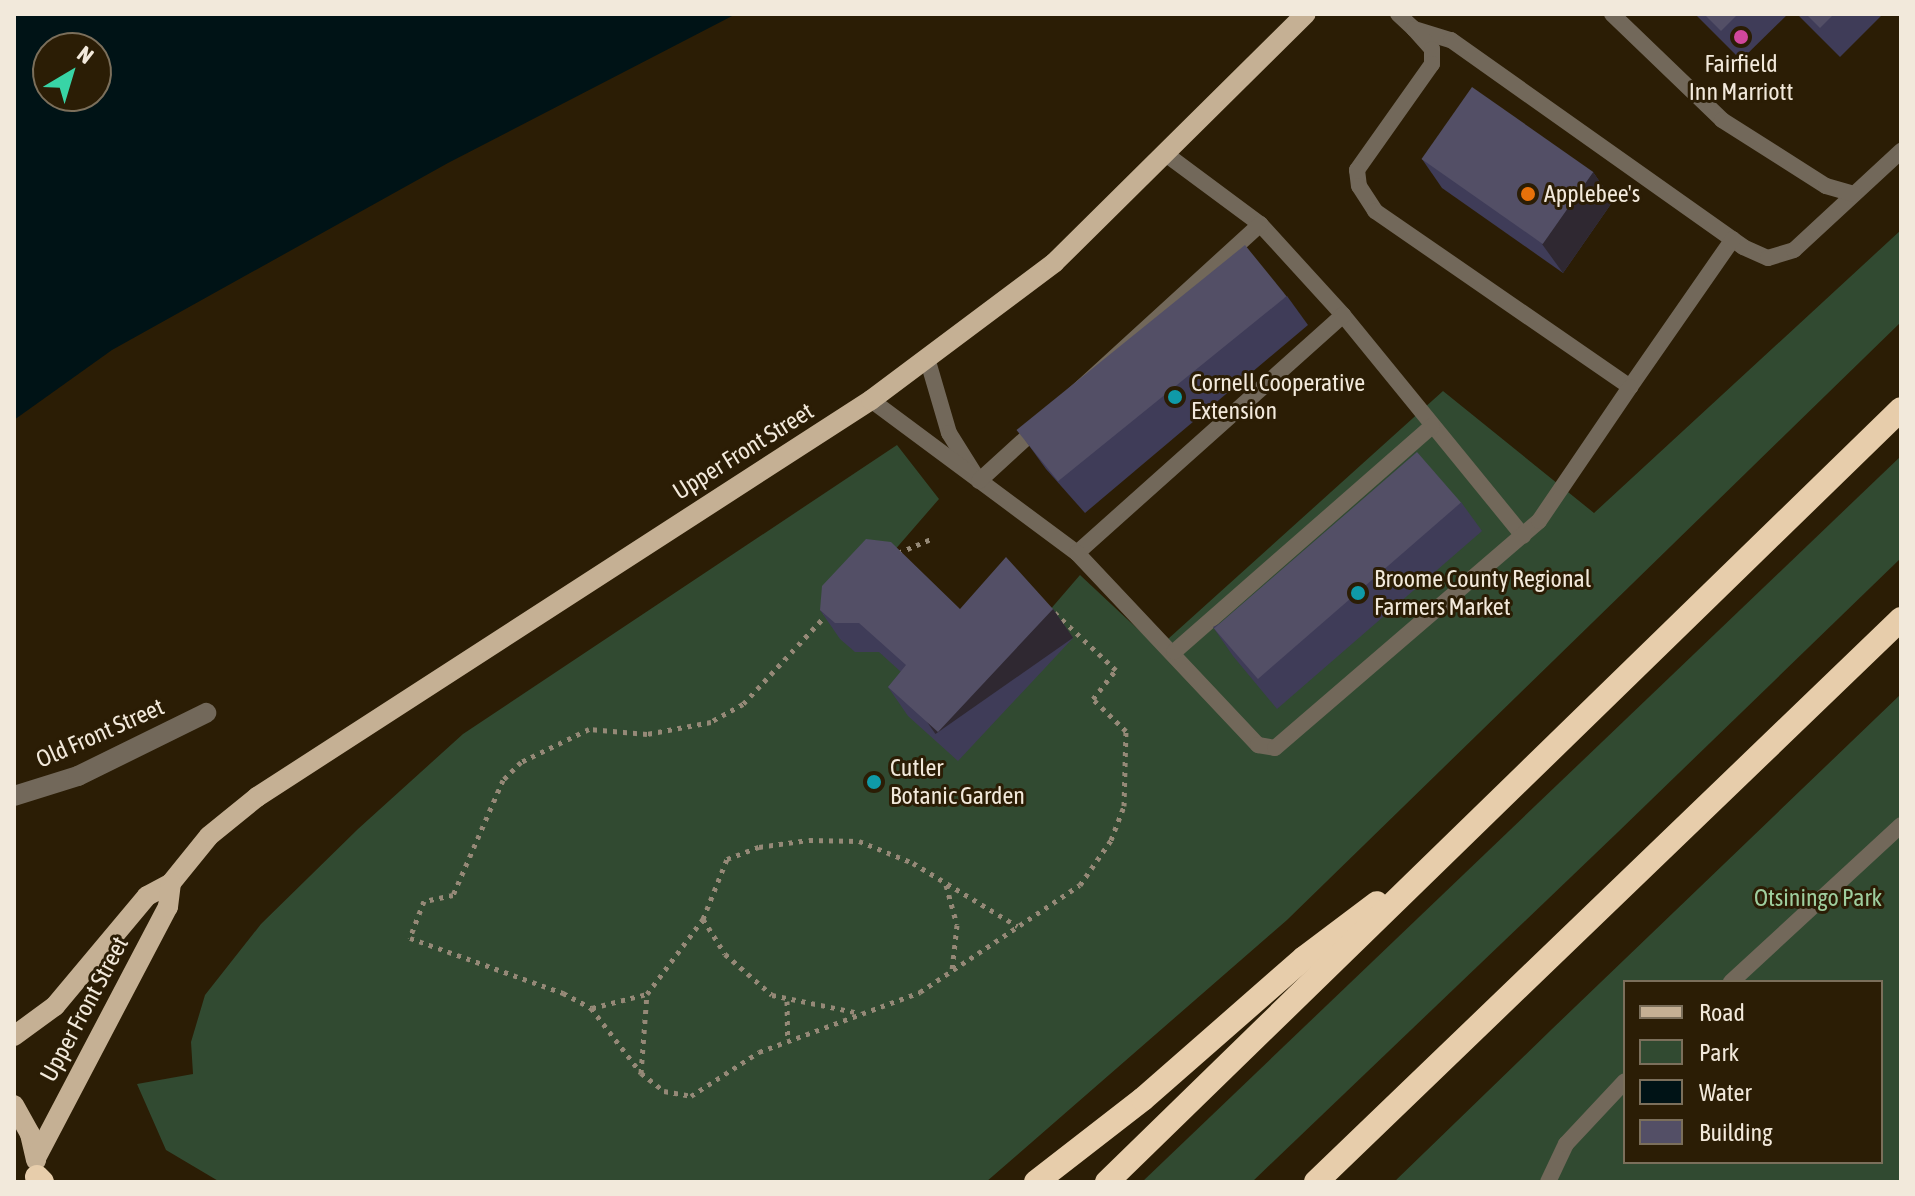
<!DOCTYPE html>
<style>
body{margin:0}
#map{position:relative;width:1915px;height:1196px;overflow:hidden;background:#2b1d05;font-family:"Asap Condensed",sans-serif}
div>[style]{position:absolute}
.green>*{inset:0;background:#314a31}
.water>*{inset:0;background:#001316}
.path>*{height:5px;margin-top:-2.5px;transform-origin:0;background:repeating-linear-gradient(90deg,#958977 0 4px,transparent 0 10px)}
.lane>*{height:16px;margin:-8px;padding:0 8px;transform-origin:8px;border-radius:8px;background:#72685a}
.street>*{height:20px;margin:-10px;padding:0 10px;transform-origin:10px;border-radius:10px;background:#72685a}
.primary>*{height:20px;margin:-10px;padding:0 10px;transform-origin:10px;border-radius:10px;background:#c5b094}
.highway>*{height:24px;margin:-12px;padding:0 12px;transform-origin:12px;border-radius:12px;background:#e7cdab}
.wall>*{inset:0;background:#3f3c58}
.shaded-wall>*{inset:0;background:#2f2831;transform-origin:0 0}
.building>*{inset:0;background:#534f66;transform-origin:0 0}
.dots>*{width:22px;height:22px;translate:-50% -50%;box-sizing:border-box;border:4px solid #2b1d05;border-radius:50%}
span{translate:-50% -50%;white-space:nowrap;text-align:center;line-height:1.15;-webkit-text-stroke:6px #2b1d05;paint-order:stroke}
.poi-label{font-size:24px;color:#f2e9db}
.left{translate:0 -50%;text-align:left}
.street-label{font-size:24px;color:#f2e9db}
.park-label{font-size:24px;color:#9ece9e}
.frame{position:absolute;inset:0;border:16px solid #f2e9db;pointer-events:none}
.legend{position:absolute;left:1623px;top:980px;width:260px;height:184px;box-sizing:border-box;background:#2b1d05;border:2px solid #7b6f5b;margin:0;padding:10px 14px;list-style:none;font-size:24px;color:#f2e9db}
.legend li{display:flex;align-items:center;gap:16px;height:40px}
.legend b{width:40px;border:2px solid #7b6f5b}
.north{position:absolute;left:32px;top:32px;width:80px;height:80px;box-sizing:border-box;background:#2b1d05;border:2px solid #7b6f5b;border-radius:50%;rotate:38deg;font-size:22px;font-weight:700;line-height:32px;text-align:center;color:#f2e9db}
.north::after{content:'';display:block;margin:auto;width:28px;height:36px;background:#38d4a6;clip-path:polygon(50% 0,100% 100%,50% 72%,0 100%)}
</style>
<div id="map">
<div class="green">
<div style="clip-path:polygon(1901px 230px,1901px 322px,1287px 920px,986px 1182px,220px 1182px,166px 1150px,137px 1084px,193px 1074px,191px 1042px,205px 995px,261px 924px,358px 829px,463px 734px,897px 445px,939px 499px,893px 552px,1005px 662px,1080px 575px,1158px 648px,1443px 391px,1594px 513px)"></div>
<div style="clip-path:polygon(1901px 456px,1901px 558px,1618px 832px,1252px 1182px,1142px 1182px)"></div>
<div style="clip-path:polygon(evenodd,1901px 694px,1901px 1182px,1394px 1182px,1551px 1030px,1901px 694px,1625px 982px,1881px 982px,1881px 1162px,1625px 1162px,1625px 982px)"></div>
</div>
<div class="water">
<div style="clip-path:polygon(evenodd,14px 14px,736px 14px,448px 163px,112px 350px,14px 420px,14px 14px,48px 48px,96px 48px,96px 96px,48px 96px,48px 48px)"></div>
</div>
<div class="path">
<div style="left:898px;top:553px;width:39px;rotate:-23deg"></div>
<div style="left:828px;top:613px;width:125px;rotate:133deg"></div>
<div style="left:743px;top:704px;width:37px;rotate:151deg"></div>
<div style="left:711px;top:722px;width:65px;rotate:169.4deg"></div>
<div style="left:647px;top:734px;width:58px;rotate:-175.1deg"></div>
<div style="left:589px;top:729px;width:76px;rotate:154.1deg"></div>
<div style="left:521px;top:762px;width:25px;rotate:135deg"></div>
<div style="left:503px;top:780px;width:125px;rotate:113.5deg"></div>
<div style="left:453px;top:895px;width:30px;rotate:168deg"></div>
<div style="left:424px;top:901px;width:40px;rotate:111deg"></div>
<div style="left:410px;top:938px;width:163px;rotate:19.8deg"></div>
<div style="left:563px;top:993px;width:32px;rotate:28deg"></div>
<div style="left:591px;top:1008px;width:82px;rotate:52.4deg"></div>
<div style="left:641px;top:1073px;width:29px;rotate:38deg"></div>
<div style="left:664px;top:1091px;width:27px;rotate:10deg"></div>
<div style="left:691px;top:1096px;width:81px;rotate:-32.9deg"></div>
<div style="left:759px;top:1052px;width:172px;rotate:-20.4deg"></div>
<div style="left:920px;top:992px;width:192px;rotate:-33.8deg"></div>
<div style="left:1080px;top:885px;width:55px;rotate:-55.4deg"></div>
<div style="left:1111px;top:840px;width:36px;rotate:-69deg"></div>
<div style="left:1124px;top:806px;width:75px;rotate:-88.5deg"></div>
<div style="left:1126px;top:731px;width:46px;rotate:-135.9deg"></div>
<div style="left:1093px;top:699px;width:37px;rotate:-52deg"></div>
<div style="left:1116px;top:670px;width:86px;rotate:-136.9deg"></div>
<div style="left:946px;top:885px;width:41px;rotate:74.6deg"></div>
<div style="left:957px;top:925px;width:45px;rotate:96.3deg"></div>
<div style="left:703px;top:919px;width:41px;rotate:57.8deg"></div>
<div style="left:725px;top:954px;width:62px;rotate:41.1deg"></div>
<div style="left:772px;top:995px;width:90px;rotate:11.6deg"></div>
<div style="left:787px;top:1001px;width:39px;rotate:89deg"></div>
<div style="left:592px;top:1008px;width:57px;rotate:-14.3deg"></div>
<div style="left:647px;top:994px;width:94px;rotate:-53.3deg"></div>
<div style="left:703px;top:919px;width:65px;rotate:-68.2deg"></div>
<div style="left:727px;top:859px;width:34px;rotate:-21deg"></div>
<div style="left:759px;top:847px;width:50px;rotate:-8deg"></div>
<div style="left:809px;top:840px;width:50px;rotate:1.1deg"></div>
<div style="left:859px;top:841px;width:58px;rotate:22.2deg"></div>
<div style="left:913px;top:863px;width:122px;rotate:31.2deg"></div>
<div style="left:641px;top:1073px;width:79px;rotate:-85.7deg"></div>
</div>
<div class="lane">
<div style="left:1398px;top:14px;width:22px;rotate:43deg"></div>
<div style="left:1414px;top:29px;width:39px;rotate:17deg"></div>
<div style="left:1451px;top:40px;width:358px;rotate:35.3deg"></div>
<div style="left:1743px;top:247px;width:27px;rotate:24deg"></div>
<div style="left:1768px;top:258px;width:27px;rotate:-17deg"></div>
<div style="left:1794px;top:250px;width:146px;rotate:-42.8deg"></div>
<div style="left:1612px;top:14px;width:153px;rotate:43.9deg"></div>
<div style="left:1722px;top:120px;width:123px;rotate:32.4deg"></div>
<div style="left:1826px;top:186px;width:29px;rotate:16deg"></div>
<div style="left:1414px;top:29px;width:27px;rotate:48deg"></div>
<div style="left:1432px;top:49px;width:15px;rotate:90deg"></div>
<div style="left:1432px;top:64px;width:130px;rotate:125.3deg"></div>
<div style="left:1357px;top:170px;width:16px;rotate:83deg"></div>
<div style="left:1359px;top:186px;width:30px;rotate:57deg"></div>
<div style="left:1375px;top:211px;width:310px;rotate:34.6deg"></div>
<div style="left:1630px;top:387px;width:180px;rotate:-55.2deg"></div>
<div style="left:1167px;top:155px;width:116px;rotate:36.6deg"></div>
<div style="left:1260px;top:224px;width:123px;rotate:47.6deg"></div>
<div style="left:1343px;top:315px;width:285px;rotate:50.8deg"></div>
<div style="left:927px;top:358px;width:78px;rotate:73.7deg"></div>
<div style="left:949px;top:433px;width:51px;rotate:57.9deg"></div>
<div style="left:871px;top:400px;width:257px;rotate:36.6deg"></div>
<div style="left:1077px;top:553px;width:357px;rotate:-41.8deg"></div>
<div style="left:979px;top:481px;width:381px;rotate:-42.4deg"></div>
<div style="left:1077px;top:553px;width:264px;rotate:46.7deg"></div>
<div style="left:1258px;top:745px;width:17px;rotate:10deg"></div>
<div style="left:1275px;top:748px;width:348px;rotate:-40.7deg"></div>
<div style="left:1539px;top:521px;width:162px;rotate:-55.8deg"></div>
<div style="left:1174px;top:652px;width:343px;rotate:-41.2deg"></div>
<div style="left:1731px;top:982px;width:231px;rotate:-42.7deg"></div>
<div style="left:1548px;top:1182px;width:42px;rotate:-64.7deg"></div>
<div style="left:1566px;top:1144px;width:86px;rotate:-46.9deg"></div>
</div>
<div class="street">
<div style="left:14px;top:796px;width:67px;rotate:-17.4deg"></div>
<div style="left:78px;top:776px;width:143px;rotate:-26.2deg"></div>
</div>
<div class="primary">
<div style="left:14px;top:1036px;width:51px;rotate:-36.2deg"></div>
<div style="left:55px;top:1006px;width:143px;rotate:-50.1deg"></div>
<div style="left:147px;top:896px;width:27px;rotate:-28deg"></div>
<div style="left:171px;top:883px;width:60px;rotate:-51deg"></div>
<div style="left:209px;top:836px;width:62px;rotate:-39.1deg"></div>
<div style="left:257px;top:797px;width:731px;rotate:-32.89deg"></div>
<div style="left:871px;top:400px;width:229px;rotate:-36.8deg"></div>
<div style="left:1054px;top:263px;width:354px;rotate:-44.7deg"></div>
<div style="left:14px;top:1105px;width:33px;rotate:61deg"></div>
<div style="left:30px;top:1134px;width:27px;rotate:77deg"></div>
<div style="left:36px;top:1158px;width:284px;rotate:-62.3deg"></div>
<div style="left:168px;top:907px;width:24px;rotate:-83deg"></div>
</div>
<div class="highway">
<div style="left:37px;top:1177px;width:7px;rotate:45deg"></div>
<div style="left:1036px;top:1182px;width:135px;rotate:-37.8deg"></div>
<div style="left:1143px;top:1099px;width:214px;rotate:-41.2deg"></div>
<div style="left:1304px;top:958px;width:91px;rotate:-37deg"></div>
<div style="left:1107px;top:1182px;width:1108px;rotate:-44.23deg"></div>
<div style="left:1316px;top:1182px;width:812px;rotate:-43.9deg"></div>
</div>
<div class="wall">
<div style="clip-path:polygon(1695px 14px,1788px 14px,1741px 60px)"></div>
<div style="clip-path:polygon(1797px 14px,1883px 14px,1840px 57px)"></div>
<div style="clip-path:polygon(1422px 159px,1593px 172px,1613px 201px,1563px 273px,1442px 188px)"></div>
<div style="clip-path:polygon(1287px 296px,1308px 325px,1085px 513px,1046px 469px,1025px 440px)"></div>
<div style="clip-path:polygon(1461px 502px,1482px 531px,1277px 709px,1233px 656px,1213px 627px)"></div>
<div style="clip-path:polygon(1053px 609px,1073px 638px,958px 761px,908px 716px,888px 687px,901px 672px,879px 652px,855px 652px,840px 639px,820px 610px)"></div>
</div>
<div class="shaded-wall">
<div style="clip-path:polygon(1593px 172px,1613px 201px,1563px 273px,1542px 244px)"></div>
<div style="left:1053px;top:609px;width:35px;height:168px;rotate:55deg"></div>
</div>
<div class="building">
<div style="clip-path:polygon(1704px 14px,1738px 14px,1721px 31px)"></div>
<div style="clip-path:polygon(1806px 14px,1834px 14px,1820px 28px)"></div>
<div style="left:1472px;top:87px;width:148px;height:88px;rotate:35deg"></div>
<div style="left:1245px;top:245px;width:66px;height:294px;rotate:51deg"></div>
<div style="left:1417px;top:452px;width:67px;height:269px;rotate:49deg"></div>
<div style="clip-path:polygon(866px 539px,891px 542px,960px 609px,1006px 557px,1053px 609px,938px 732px,888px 687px,906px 665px,859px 623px,835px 623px,820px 610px,822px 586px)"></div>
</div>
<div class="dots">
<div style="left:1741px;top:37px;background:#d1479c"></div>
<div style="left:1528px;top:194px;background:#e8710a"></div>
<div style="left:1175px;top:397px;background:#0f9aa8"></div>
<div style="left:1358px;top:593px;background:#0f9aa8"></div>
<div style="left:874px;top:782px;background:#0f9aa8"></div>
</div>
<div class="poi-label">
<span style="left:1741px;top:78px">Fairfield<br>Inn Marriott</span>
<span class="left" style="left:1544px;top:194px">Applebee's</span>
<span class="left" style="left:1191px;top:397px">Cornell Cooperative<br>Extension</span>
<span class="left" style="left:1374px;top:593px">Broome County Regional<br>Farmers Market</span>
<span class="left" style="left:890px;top:782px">Cutler<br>Botanic Garden</span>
</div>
<div class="street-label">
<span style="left:743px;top:451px;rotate:-32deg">Upper Front Street</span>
<span style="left:100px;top:733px;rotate:-24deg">Old Front Street</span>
<span style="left:84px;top:1009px;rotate:-62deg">Upper Front Street</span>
</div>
<div class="park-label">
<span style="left:1818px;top:898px">Otsiningo Park</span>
</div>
<div class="frame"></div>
<ul class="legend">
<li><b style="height:10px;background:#c5b094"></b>Road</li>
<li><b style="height:22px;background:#314a31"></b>Park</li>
<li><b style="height:22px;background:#001316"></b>Water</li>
<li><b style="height:22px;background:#534f66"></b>Building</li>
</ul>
<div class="north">N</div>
</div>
